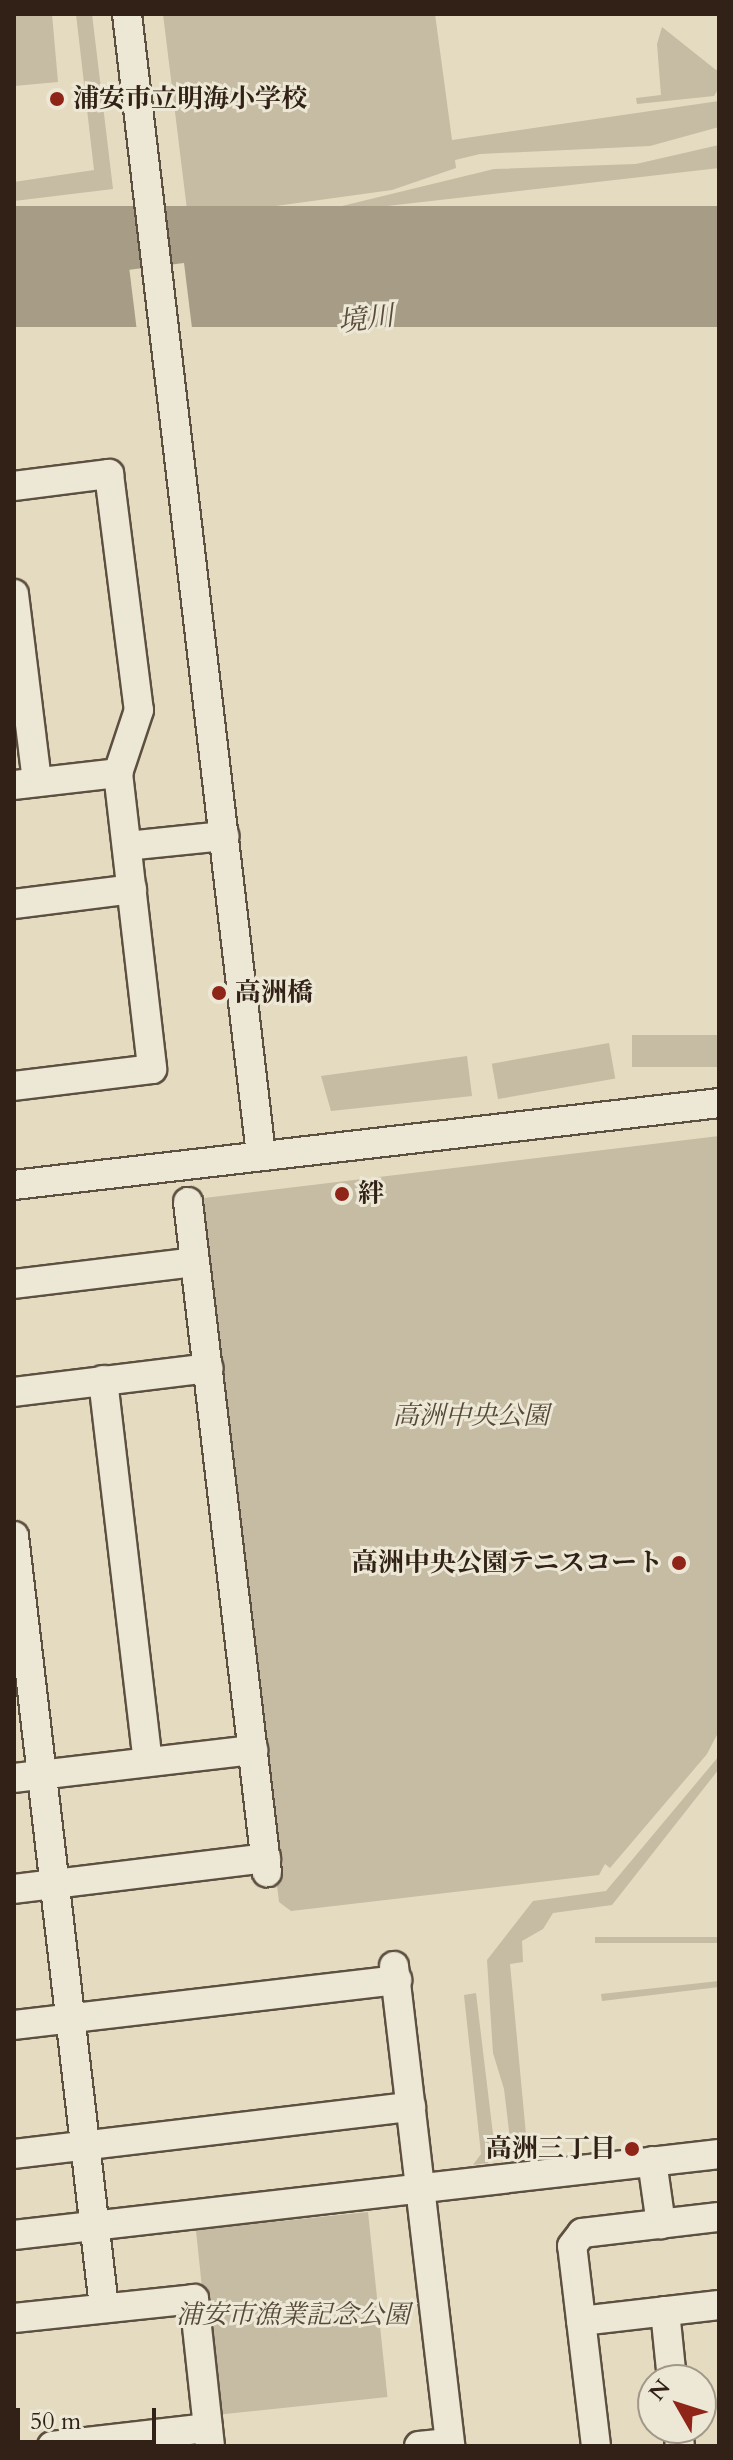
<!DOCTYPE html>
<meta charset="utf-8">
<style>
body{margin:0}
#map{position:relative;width:733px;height:2460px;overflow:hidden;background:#e4dbc0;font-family:Cardo,"Noto Serif JP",serif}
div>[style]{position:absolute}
.green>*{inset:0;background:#c6bba3;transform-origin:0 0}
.water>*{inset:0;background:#a79c86;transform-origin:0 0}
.pier>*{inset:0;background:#e4dbc0;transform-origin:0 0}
.roads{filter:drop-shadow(2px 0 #5e5040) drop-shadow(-2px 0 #5e5040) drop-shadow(0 2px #5e5040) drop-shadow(0 -2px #5e5040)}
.minor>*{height:28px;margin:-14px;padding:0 14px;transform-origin:14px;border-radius:14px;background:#ede8d6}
.dots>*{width:22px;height:22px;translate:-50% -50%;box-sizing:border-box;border:4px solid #ede8d6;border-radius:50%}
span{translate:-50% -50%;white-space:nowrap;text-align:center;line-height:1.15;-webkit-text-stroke:6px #ede8d6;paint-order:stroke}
.poi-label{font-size:26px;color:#312116;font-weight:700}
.left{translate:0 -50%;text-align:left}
.right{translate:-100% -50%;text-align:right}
.park-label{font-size:26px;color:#564839;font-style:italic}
.water-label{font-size:28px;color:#5a4c3d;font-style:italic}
.frame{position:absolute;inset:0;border:16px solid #312116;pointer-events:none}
.north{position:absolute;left:637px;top:2364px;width:80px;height:80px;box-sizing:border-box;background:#ede8d6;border:2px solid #a29889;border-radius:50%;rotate:309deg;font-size:22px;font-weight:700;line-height:32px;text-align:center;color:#312116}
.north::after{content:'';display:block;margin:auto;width:28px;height:36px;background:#8f2418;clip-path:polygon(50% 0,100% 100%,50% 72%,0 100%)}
.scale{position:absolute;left:16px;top:2408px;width:140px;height:36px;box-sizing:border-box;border:4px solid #312116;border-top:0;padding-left:10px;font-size:24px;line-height:28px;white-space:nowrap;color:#312116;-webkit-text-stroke:6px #ede8d6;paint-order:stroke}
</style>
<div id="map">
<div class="green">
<div style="clip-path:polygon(14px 14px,52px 14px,58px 82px,14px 86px)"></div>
<div style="clip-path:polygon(76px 14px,92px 14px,113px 189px,14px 201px,14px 182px,94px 170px)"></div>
<div style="clip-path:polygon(163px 14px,435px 14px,452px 140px,719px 101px,719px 127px,650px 146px,480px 154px,455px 160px,456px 168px,392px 190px,188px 218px)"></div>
<div style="clip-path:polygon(662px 27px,716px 70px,719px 67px,719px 88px,714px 96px,637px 104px,636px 98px,661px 95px,657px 44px)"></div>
<div style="clip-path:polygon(719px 145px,719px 168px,343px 211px,342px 206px,494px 169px,636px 164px)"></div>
<div style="clip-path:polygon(123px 210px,124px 219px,34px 239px,32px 234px,14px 235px,14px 221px)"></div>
<div style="left:719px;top:1035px;width:32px;height:87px;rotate:90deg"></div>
<div style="left:609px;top:1043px;width:36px;height:119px;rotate:80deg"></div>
<div style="clip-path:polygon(467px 1056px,472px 1096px,331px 1111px,321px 1076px)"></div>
<div style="clip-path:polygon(719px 1136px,719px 1731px,707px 1754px,610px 1868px,605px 1864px,599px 1875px,291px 1911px,279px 1902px,196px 1199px)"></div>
<div style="clip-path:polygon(719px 1756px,719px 1769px,612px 1905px,553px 1913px,543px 1929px,522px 1941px,523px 1962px,510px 1964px,528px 2156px,512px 2156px,504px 2089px,493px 2053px,487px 1960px,533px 1901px,606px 1891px)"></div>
<div style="left:719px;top:1937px;width:6px;height:124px;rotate:90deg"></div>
<div style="clip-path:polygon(719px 1981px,719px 1987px,602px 2001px,601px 1994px)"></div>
<div style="clip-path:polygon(476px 1993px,495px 2151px,488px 2163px,473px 2165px,481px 2154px,464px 1995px)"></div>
<div style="left:368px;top:2212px;width:186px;height:173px;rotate:84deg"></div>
</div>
<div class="water">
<div style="left:719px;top:206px;width:121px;height:710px;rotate:90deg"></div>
</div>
<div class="pier">
<div style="left:184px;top:263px;width:129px;height:55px;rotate:83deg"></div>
</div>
<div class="roads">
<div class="minor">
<div style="left:127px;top:14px;width:1149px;rotate:83.3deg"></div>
<div style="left:14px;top:486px;width:96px;rotate:-7.2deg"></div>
<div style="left:109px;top:474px;width:238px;rotate:82.8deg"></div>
<div style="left:139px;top:710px;width:66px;rotate:108.4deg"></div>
<div style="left:118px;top:773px;width:298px;rotate:83.4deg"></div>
<div style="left:152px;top:1069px;width:139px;rotate:173deg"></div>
<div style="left:14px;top:594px;width:189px;rotate:83deg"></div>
<div style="left:14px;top:785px;width:105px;rotate:-6.6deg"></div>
<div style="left:127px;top:846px;width:98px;rotate:-5.9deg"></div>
<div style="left:14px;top:904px;width:119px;rotate:-7.2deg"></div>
<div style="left:14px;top:1185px;width:710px;rotate:-6.63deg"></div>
<div style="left:188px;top:1202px;width:675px;rotate:83.28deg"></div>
<div style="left:14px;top:1284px;width:182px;rotate:-6.9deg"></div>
<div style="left:103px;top:1380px;width:384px;rotate:83.3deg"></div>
<div style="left:14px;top:1392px;width:196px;rotate:-7deg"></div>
<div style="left:14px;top:1536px;width:776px;rotate:83.34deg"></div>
<div style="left:14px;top:1778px;width:241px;rotate:-6.7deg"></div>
<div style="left:14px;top:1889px;width:254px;rotate:-7deg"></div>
<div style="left:394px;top:1966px;width:483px;rotate:83.3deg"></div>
<div style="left:14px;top:2025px;width:386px;rotate:-6.7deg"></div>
<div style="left:14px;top:2154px;width:400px;rotate:-6.8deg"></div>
<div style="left:652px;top:2161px;width:64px;rotate:81.9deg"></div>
<div style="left:14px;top:2235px;width:710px;rotate:-6.55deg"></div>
<div style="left:665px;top:2311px;width:69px;rotate:84.2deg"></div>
<div style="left:14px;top:2318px;width:181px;rotate:-6deg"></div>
<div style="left:194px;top:2299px;width:148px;rotate:83.8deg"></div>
<div style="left:581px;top:2321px;width:139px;rotate:-6.6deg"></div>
<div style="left:678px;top:2428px;width:18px;rotate:84deg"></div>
<div style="left:52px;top:2446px;width:157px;rotate:-6.6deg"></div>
<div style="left:419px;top:2446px;width:30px;rotate:-6deg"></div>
<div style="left:596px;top:2446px;width:201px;rotate:-96.8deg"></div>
<div style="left:572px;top:2246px;width:16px;rotate:-52deg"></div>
<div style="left:582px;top:2233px;width:138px;rotate:-6.7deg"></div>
</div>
</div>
<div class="dots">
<div style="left:57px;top:99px;background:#8f2418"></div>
<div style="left:219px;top:993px;background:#8f2418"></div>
<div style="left:342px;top:1194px;background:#8f2418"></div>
<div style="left:679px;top:1563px;background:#8f2418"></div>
<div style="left:632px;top:2149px;background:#8f2418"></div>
</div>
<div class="poi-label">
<span class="left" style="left:73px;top:99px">浦安市立明海小学校</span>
<span class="left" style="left:235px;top:993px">高洲橋</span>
<span class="left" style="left:358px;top:1194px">絆</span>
<span class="right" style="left:663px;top:1563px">高洲中央公園テニスコート</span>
<span class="right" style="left:616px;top:2149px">高洲三丁目</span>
</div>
<div class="park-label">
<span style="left:471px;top:1416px">高洲中央公園</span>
<span style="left:293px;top:2315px">浦安市漁業記念公園</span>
</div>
<div class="water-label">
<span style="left:366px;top:319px;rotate:-7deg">境川</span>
</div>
<div class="frame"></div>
<div class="north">N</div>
<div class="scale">50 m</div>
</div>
